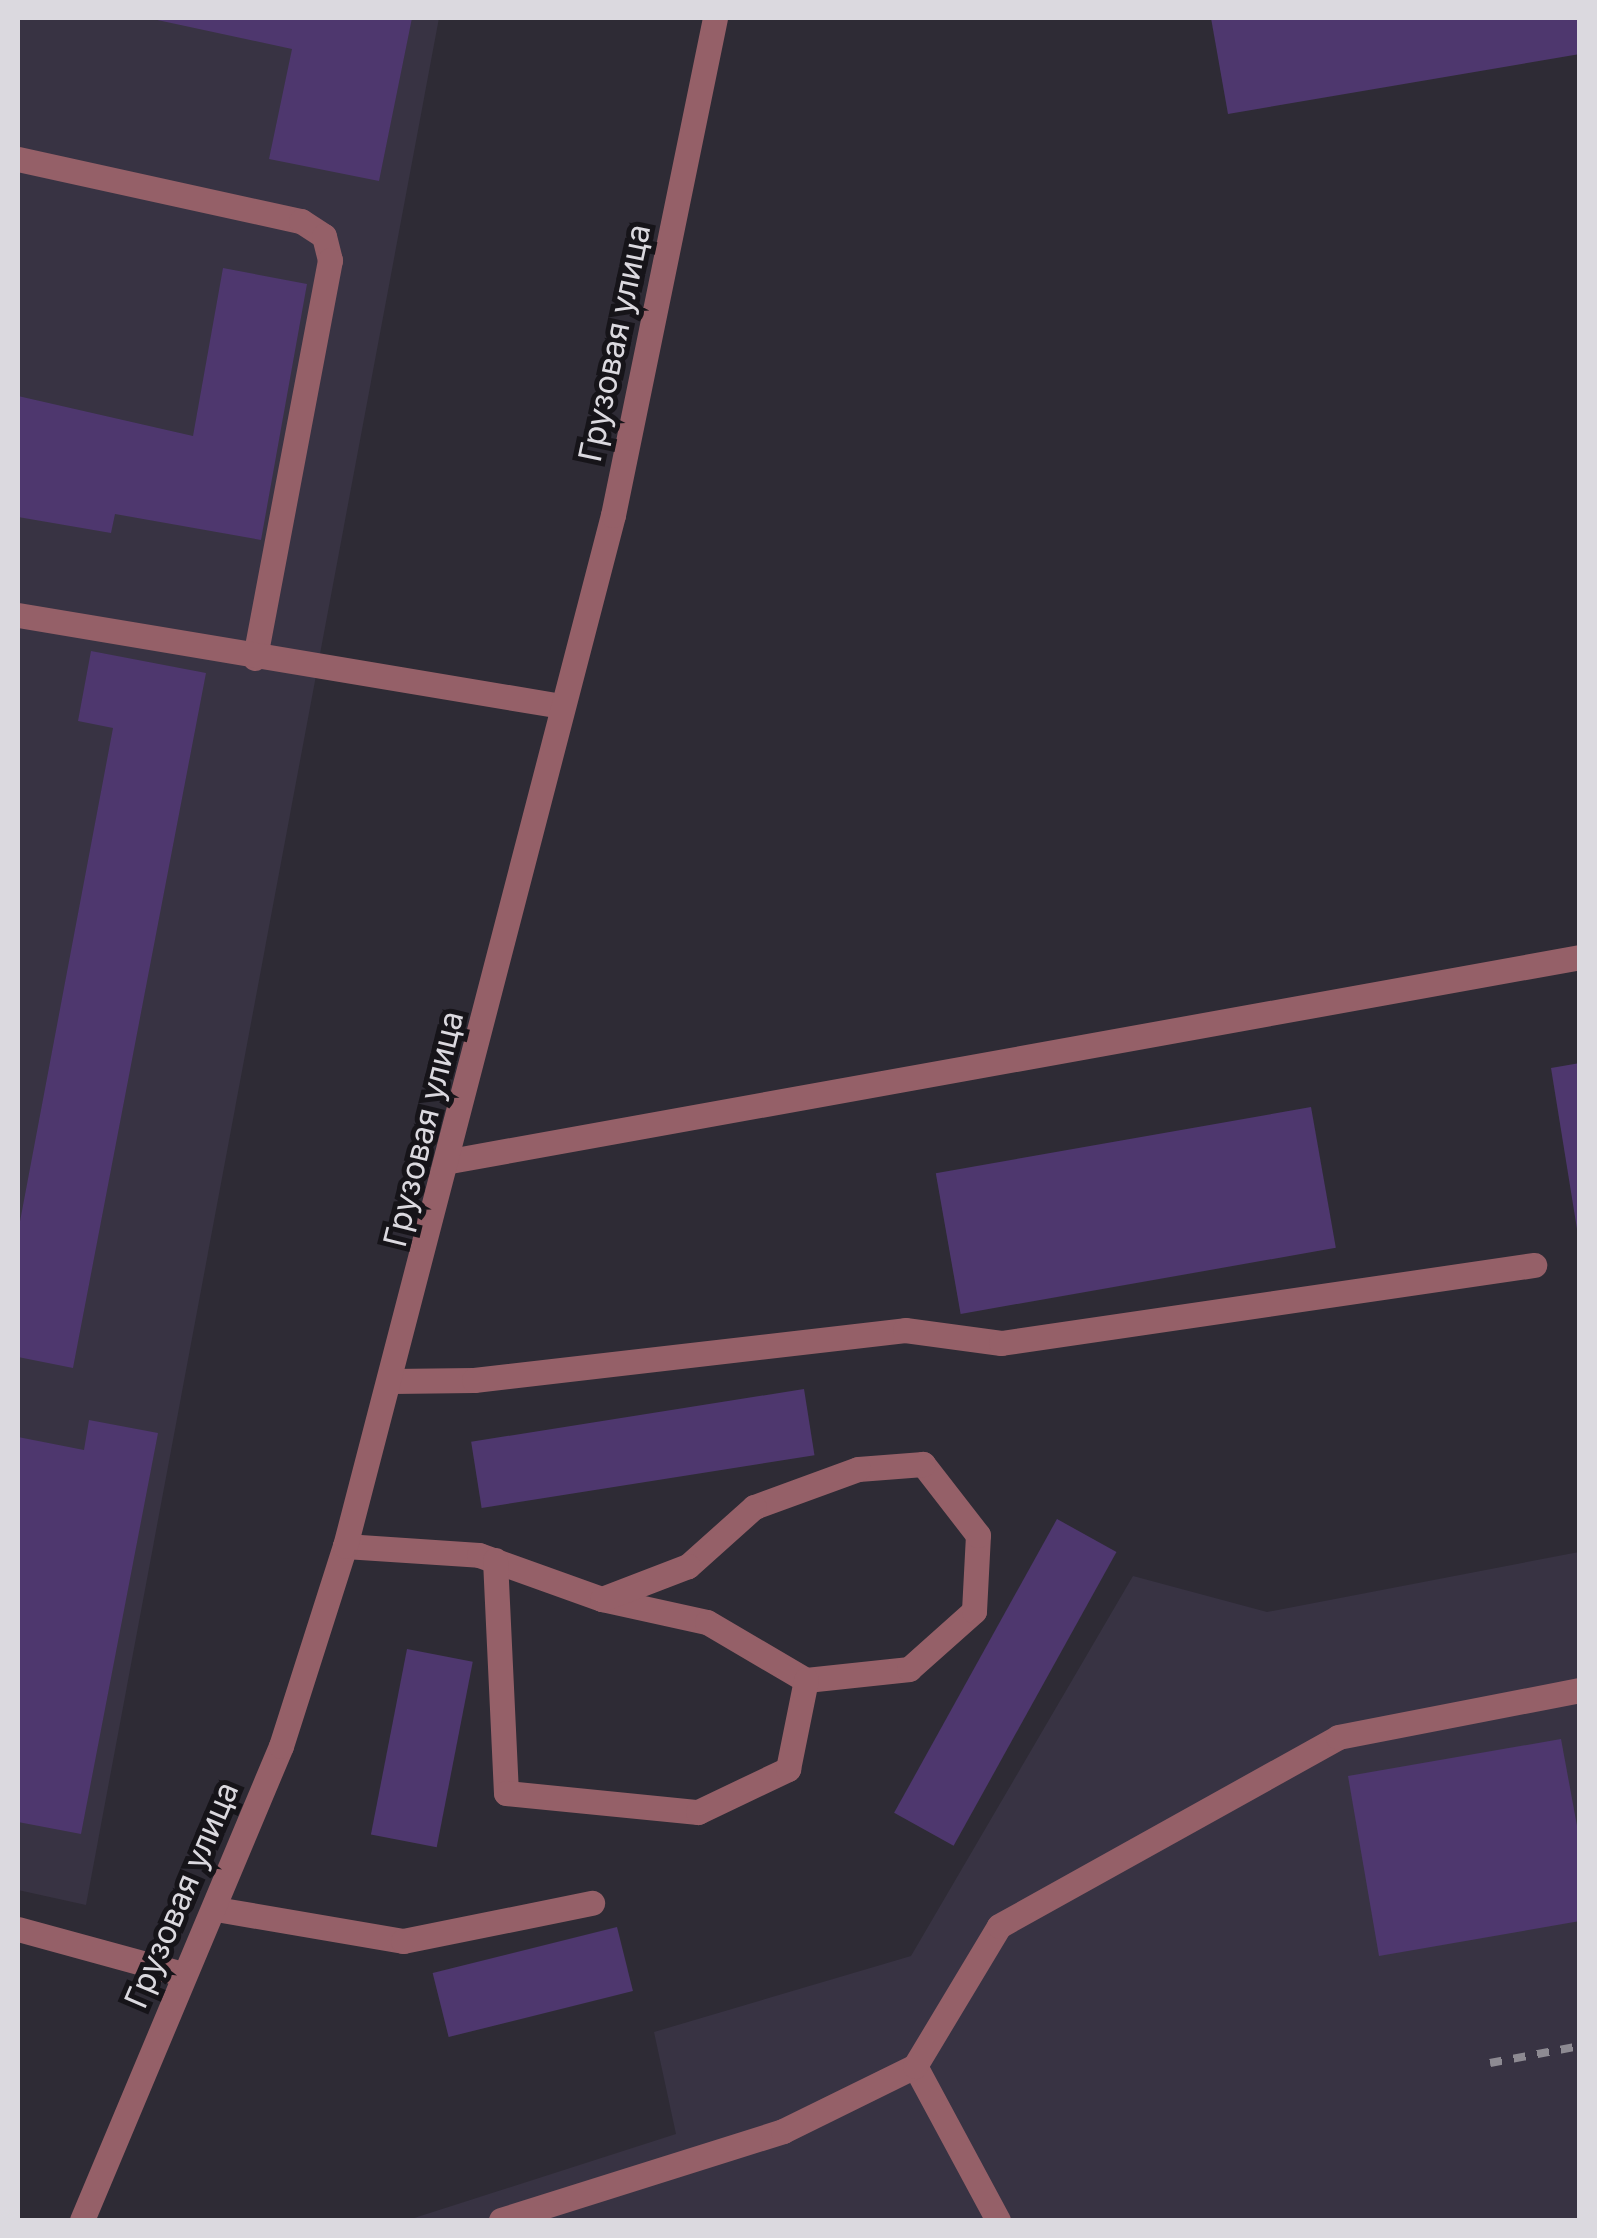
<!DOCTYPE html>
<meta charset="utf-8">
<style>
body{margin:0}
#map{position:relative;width:1597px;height:2238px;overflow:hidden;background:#2e2b35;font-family:Inter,sans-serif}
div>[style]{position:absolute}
.built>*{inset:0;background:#383343}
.building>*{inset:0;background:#4e376e;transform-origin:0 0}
.minor>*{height:25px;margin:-12.5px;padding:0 12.5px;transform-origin:12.5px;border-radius:12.5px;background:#956068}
.rail>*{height:8px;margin-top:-4px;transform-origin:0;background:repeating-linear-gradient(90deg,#8d8a92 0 12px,transparent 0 24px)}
span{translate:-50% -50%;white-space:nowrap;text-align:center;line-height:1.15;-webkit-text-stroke:10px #161419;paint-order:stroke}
.street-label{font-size:32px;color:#dbd9df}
.frame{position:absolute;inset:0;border:20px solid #dbd9df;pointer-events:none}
</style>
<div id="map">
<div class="built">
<div style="clip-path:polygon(18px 18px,439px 18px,86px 1905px,18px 1890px)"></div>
<div style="clip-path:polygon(1579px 1552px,1579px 2220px,408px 2220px,676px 2134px,654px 2032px,911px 1956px,1133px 1576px,1267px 1612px)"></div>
</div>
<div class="building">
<div style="clip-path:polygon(148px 18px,412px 18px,379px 181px,269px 159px,292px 49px)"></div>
<div style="clip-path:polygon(1211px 18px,1580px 18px,1580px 54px,1228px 114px)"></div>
<div style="clip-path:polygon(223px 268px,307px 284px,261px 540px,115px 514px,111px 533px,18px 517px,18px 396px,193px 436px)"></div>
<div style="clip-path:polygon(91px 651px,206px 673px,73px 1368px,18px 1357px,18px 1232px,113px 728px,78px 721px)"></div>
<div style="clip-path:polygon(1580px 1063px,1580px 1229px,1577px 1229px,1551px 1068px)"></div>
<div style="left:1311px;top:1107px;width:143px;height:381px;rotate:80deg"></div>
<div style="left:804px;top:1389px;width:67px;height:337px;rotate:81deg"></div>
<div style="clip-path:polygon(89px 1420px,158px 1433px,81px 1834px,18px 1822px,18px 1437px,84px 1450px)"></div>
<div style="left:1057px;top:1519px;width:68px;height:336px;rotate:29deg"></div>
<div style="left:407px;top:1649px;width:67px;height:189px;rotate:11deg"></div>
<div style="clip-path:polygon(1561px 1739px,1580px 1842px,1580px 1921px,1379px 1956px,1348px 1776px)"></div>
<div style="left:617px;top:1927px;width:66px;height:190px;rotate:76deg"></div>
</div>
<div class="minor">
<div style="left:18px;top:159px;width:290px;rotate:12.4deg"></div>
<div style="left:301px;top:221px;width:27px;rotate:33deg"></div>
<div style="left:324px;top:236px;width:25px;rotate:76deg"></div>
<div style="left:330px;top:260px;width:405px;rotate:100.7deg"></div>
<div style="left:18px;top:615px;width:551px;rotate:9.51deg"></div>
<div style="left:450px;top:1161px;width:1148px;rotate:-10.23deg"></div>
<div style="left:392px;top:1381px;width:82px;rotate:-0.7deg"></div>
<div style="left:474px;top:1380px;width:434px;rotate:-6.6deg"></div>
<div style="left:905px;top:1330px;width:97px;rotate:7.7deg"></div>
<div style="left:1001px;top:1343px;width:539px;rotate:-8.33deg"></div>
<div style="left:345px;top:1546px;width:134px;rotate:3.8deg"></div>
<div style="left:479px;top:1555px;width:131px;rotate:19.7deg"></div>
<div style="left:602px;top:1599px;width:107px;rotate:12.4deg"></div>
<div style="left:707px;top:1622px;width:115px;rotate:30.4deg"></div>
<div style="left:806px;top:1680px;width:104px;rotate:-6.1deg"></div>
<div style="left:909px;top:1669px;width:87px;rotate:-41.7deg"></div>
<div style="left:974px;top:1611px;width:76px;rotate:-87deg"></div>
<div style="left:978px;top:1535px;width:90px;rotate:-127.8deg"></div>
<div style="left:923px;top:1464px;width:65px;rotate:175.6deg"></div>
<div style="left:858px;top:1469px;width:111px;rotate:159.9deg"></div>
<div style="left:754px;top:1507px;width:89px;rotate:138.2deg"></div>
<div style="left:688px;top:1566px;width:92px;rotate:159deg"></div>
<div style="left:495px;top:1560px;width:233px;rotate:87.3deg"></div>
<div style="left:506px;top:1793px;width:193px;rotate:5.7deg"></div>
<div style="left:698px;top:1812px;width:100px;rotate:-25.5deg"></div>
<div style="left:788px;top:1769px;width:91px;rotate:-78.6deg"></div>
<div style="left:216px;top:1909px;width:190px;rotate:9.7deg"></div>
<div style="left:403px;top:1941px;width:193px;rotate:-11.4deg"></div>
<div style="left:18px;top:1929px;width:170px;rotate:15.3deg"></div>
<div style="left:915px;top:2066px;width:175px;rotate:61.7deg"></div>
<div style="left:82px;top:2220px;width:514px;rotate:-67.23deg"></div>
<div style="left:281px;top:1746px;width:210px;rotate:-72.3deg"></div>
<div style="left:345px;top:1546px;width:1065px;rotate:-75.43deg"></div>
<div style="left:613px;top:515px;width:507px;rotate:-78.4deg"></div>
<div style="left:501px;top:2220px;width:296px;rotate:-17.5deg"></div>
<div style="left:783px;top:2131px;width:147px;rotate:-26.2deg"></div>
<div style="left:915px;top:2066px;width:163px;rotate:-59deg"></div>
<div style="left:999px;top:1926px;width:388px;rotate:-29.1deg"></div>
<div style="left:1338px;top:1737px;width:247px;rotate:-11deg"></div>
</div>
<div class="rail">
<div style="left:1490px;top:2063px;width:92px;rotate:-10.7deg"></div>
</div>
<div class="street-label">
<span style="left:615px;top:343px;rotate:-78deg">Грузовая улица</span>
<span style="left:424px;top:1129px;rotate:-76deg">Грузовая улица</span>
<span style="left:182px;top:1895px;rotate:-67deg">Грузовая улица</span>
</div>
<div class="frame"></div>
</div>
